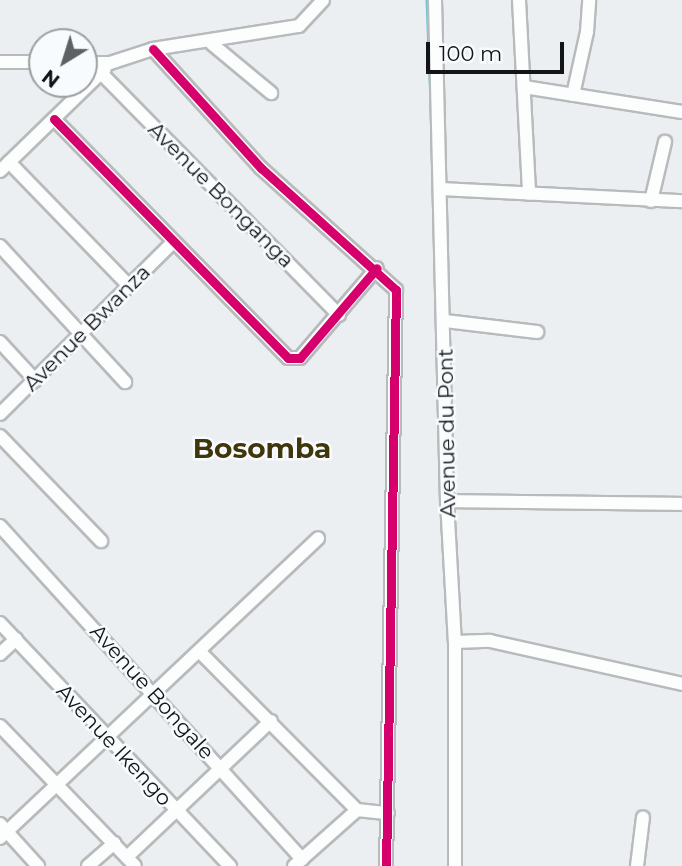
<!DOCTYPE html>
<style>
body{margin:0}
#map{position:relative;width:682px;height:866px;overflow:hidden;background:#eceff2;font-family:Montserrat,sans-serif}
div>[style]{position:absolute}
.stream>*{height:2.5px;margin:-1.25px;padding:0 1.25px;transform-origin:1.25px;border-radius:1.25px;background:#72c4d0}
.roads{filter:drop-shadow(2px 0 #b8babc) drop-shadow(-2px 0 #b8babc) drop-shadow(0 2px #b8babc) drop-shadow(0 -2px #b8babc)}
.minor>*{height:12px;margin:-6px;padding:0 6px;transform-origin:6px;border-radius:6px;background:#fcfdfd}
.cycleway>*{height:9px;margin:-4.5px;padding:0 4.5px;transform-origin:4.5px;border-radius:4.5px;background:#d6006c}
span{translate:-50% -50%;white-space:nowrap;text-align:center;line-height:1.15;-webkit-text-stroke:5px #f8fbfe;paint-order:stroke}
.street-label{font-size:21px;color:#121416}
.district-label{font-size:28px;color:#3f360b;font-weight:700}
.north{position:absolute;left:28px;top:28px;width:70px;height:70px;box-sizing:border-box;background:#f8fbfe;border:2px solid #9c9fa1;border-radius:50%;rotate:218deg;font-size:19px;font-weight:700;line-height:28px;text-align:center;color:#121416}
.north::after{content:'';display:block;margin:auto;width:24px;height:32px;background:#5e6163;clip-path:polygon(50% 0,100% 100%,50% 72%,0 100%)}
.scale{position:absolute;left:426px;top:42px;width:138px;height:32px;box-sizing:border-box;border:4px solid #121416;border-top:0;padding-left:9px;font-size:21px;line-height:24px;white-space:nowrap;color:#121416;-webkit-text-stroke:5px #f8fbfe;paint-order:stroke}
</style>
<div id="map">
<div class="stream">
<div style="left:427px;top:0;width:154px;rotate:87.8deg"></div>
<div style="left:448px;top:866px;width:237px;rotate:-90deg"></div>
</div>
<div class="roads">
<div class="minor">
<div style="left:435px;top:0;width:501px;rotate:88.63deg"></div>
<div style="left:447px;top:501px;width:141px;rotate:86.8deg"></div>
<div style="left:455px;top:642px;width:224px;rotate:90deg"></div>
<div style="left:519px;top:0;width:194px;rotate:87deg"></div>
<div style="left:212px;top:44px;width:77px;rotate:39.7deg"></div>
<div style="left:153px;top:49px;width:161px;rotate:47.8deg"></div>
<div style="left:261px;top:168px;width:182px;rotate:42.1deg"></div>
<div style="left:396px;top:290px;width:576px;rotate:90.99deg"></div>
<div style="left:0;top:62px;width:42px"></div>
<div style="left:84px;top:63px;width:26px"></div>
<div style="left:110px;top:63px;width:45px;rotate:-18deg"></div>
<div style="left:153px;top:49px;width:148px;rotate:-9deg"></div>
<div style="left:299px;top:26px;width:35px;rotate:-47deg"></div>
<div style="left:102px;top:74px;width:338px;rotate:45.5deg"></div>
<div style="left:524px;top:87px;width:160px;rotate:9deg"></div>
<div style="left:573px;top:95px;width:65px;rotate:-77.5deg"></div>
<div style="left:587px;top:32px;width:32px;rotate:-86deg"></div>
<div style="left:54px;top:119px;width:334px;rotate:45.6deg"></div>
<div style="left:288px;top:358px;width:12px"></div>
<div style="left:300px;top:358px;width:118px;rotate:-49.5deg"></div>
<div style="left:9px;top:162px;width:173px;rotate:45.9deg"></div>
<div style="left:0;top:171px;width:146px;rotate:-44.2deg"></div>
<div style="left:442px;top:189px;width:240px;rotate:2.9deg"></div>
<div style="left:651px;top:201px;width:61px;rotate:-76.7deg"></div>
<div style="left:0;top:246px;width:185px;rotate:47.4deg"></div>
<div style="left:445px;top:321px;width:93px;rotate:6.8deg"></div>
<div style="left:0;top:342px;width:52px;rotate:47.4deg"></div>
<div style="left:0;top:414px;width:244px;rotate:-44.8deg"></div>
<div style="left:0;top:436px;width:146px;rotate:46.1deg"></div>
<div style="left:447px;top:501px;width:235px;rotate:0.7deg"></div>
<div style="left:0;top:526px;width:450px;rotate:47.8deg"></div>
<div style="left:0;top:623px;width:335px;rotate:46.6deg"></div>
<div style="left:455px;top:642px;width:35px;rotate:-2deg"></div>
<div style="left:490px;top:641px;width:197px;rotate:12.6deg"></div>
<div style="left:200px;top:652px;width:223px;rotate:45.2deg"></div>
<div style="left:357px;top:810px;width:31px;rotate:6deg"></div>
<div style="left:0;top:654px;width:22px;rotate:-43deg"></div>
<div style="left:0;top:726px;width:194px;rotate:46deg"></div>
<div style="left:0;top:824px;width:57px;rotate:47.9deg"></div>
<div style="left:0;top:838px;width:437px;rotate:-43.3deg"></div>
<div style="left:127px;top:857px;width:198px;rotate:-43.4deg"></div>
<div style="left:88px;top:866px;width:35px;rotate:-41deg"></div>
<div style="left:294px;top:866px;width:84px;rotate:-41.6deg"></div>
<div style="left:637px;top:866px;width:49px;rotate:-83deg"></div>
</div>
</div>
<div class="cycleway">
<div style="left:153px;top:49px;width:161px;rotate:47.8deg"></div>
<div style="left:261px;top:168px;width:182px;rotate:42.1deg"></div>
<div style="left:396px;top:290px;width:576px;rotate:90.99deg"></div>
<div style="left:54px;top:119px;width:334px;rotate:45.6deg"></div>
<div style="left:288px;top:358px;width:12px"></div>
<div style="left:300px;top:358px;width:118px;rotate:-49.5deg"></div>
</div>
<div class="street-label">
<span style="left:221px;top:195px;rotate:45deg">Avenue Bonganga</span>
<span style="left:87px;top:328px;rotate:-45deg">Avenue Bwanza</span>
<span style="left:447px;top:433px;rotate:-91deg">Avenue du Pont</span>
<span style="left:152px;top:692px;rotate:48deg">Avenue Bongale</span>
<span style="left:114px;top:745px;rotate:47deg">Avenue Ikengo</span>
</div>
<div class="district-label">
<span style="left:262px;top:448px">Bosomba</span>
</div>
<div class="north">N</div>
<div class="scale">100 m</div>
</div>
